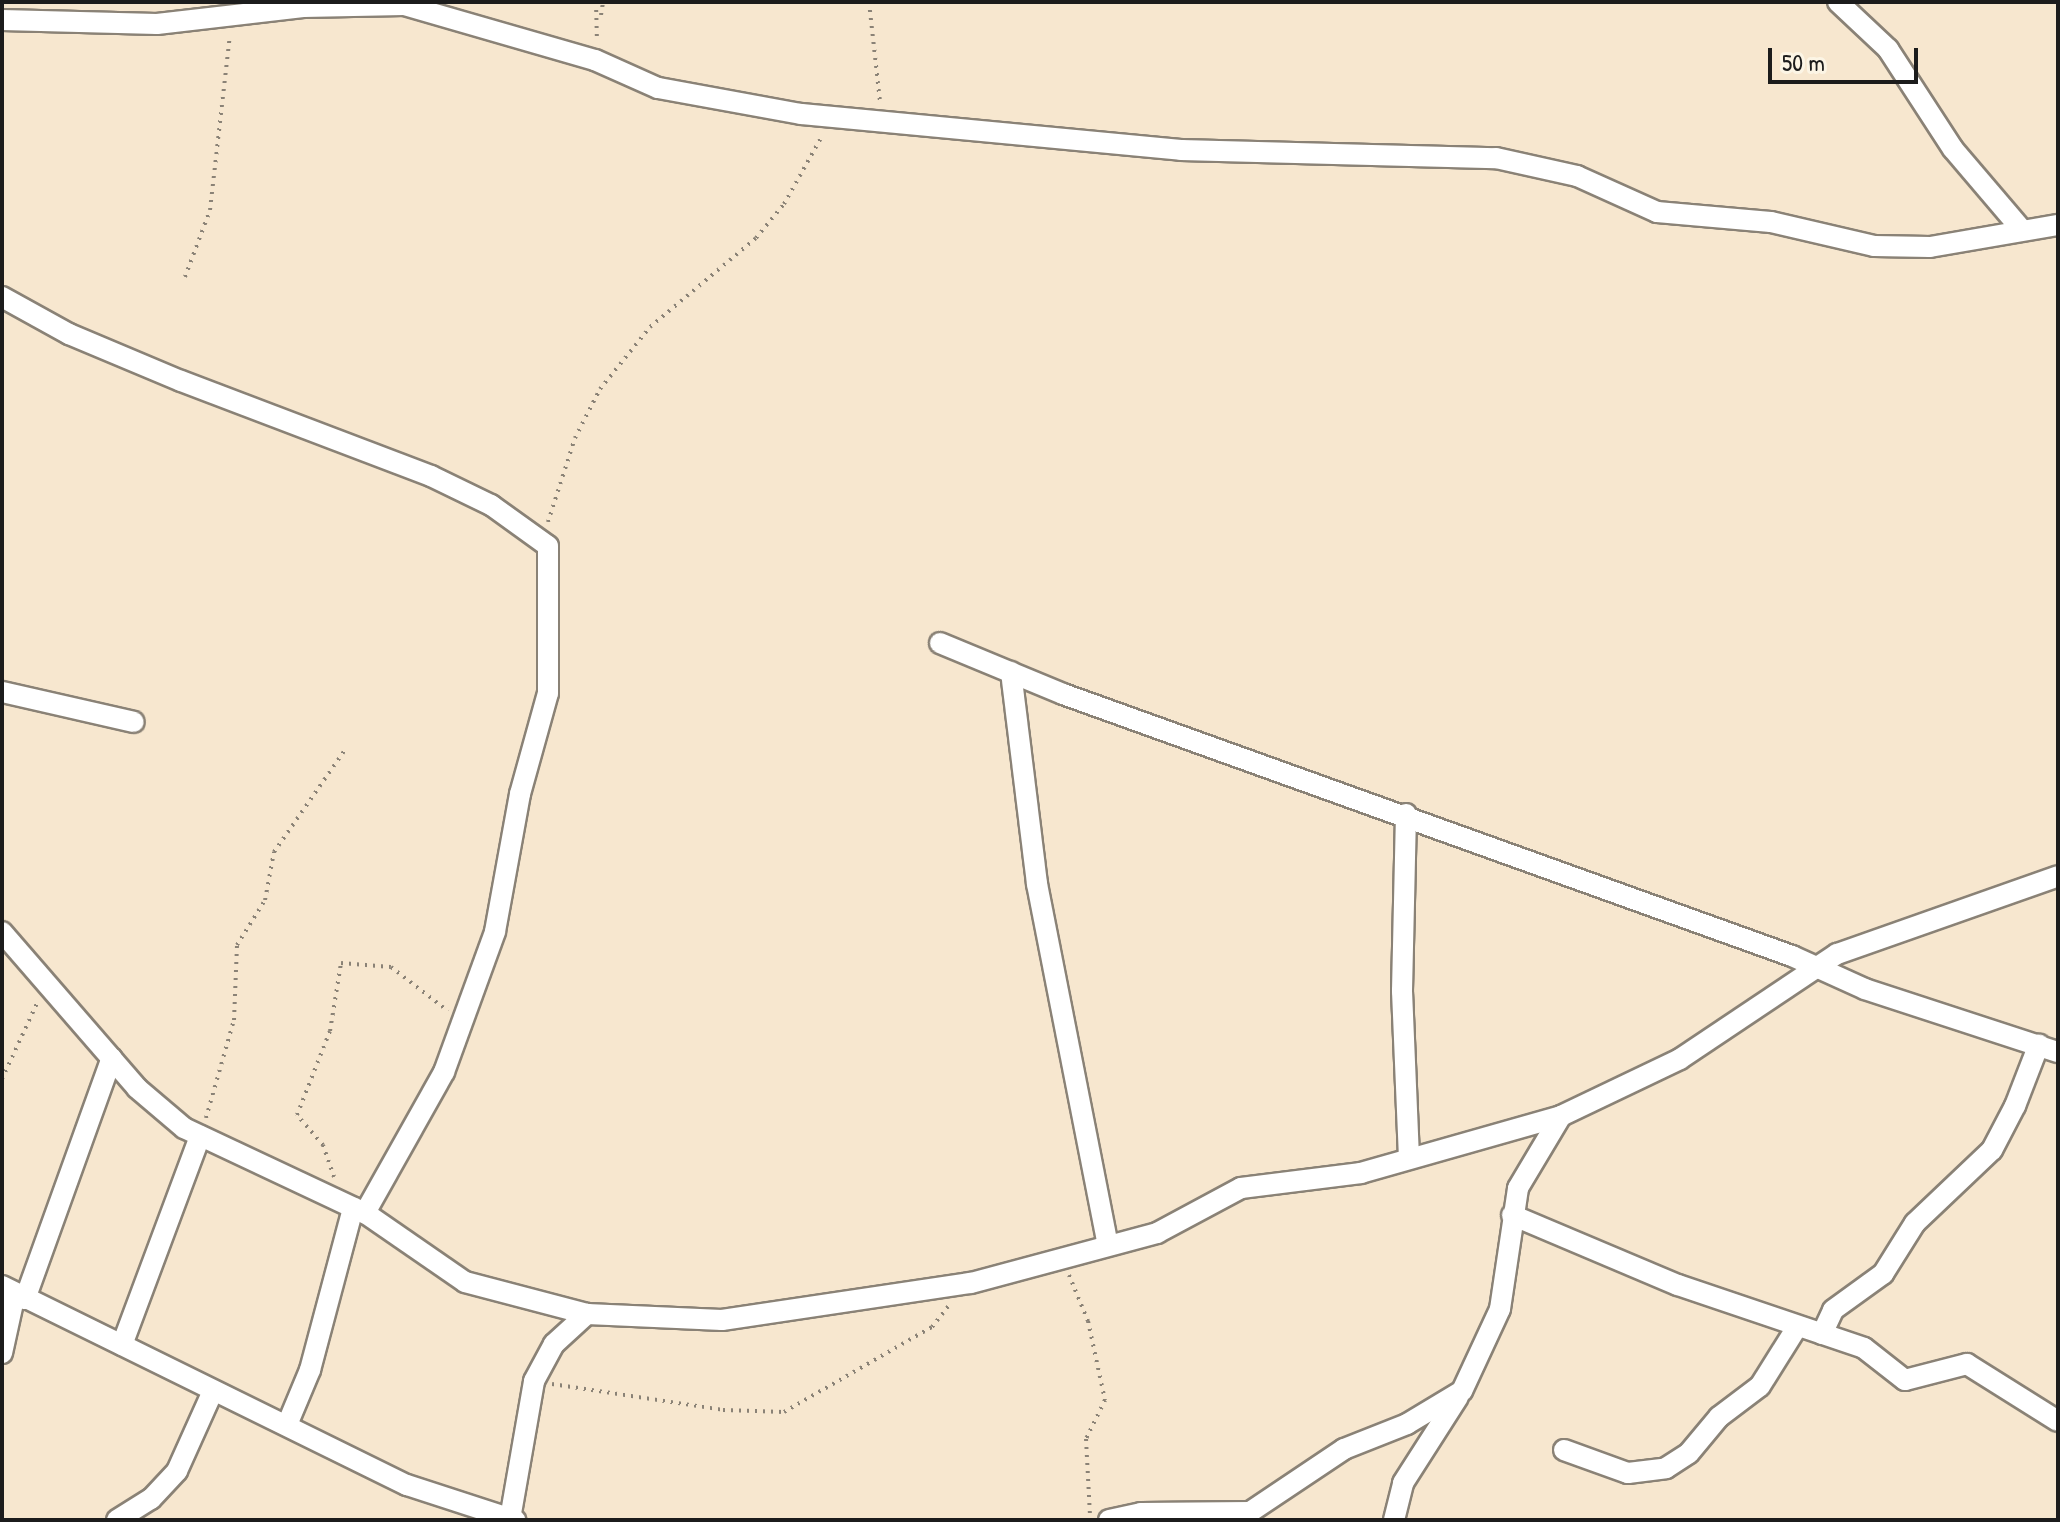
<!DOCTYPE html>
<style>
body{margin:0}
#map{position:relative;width:2060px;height:1522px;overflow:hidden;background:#f7e7cf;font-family:"Patrick Hand",sans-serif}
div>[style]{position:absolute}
.path>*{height:4px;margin-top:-2px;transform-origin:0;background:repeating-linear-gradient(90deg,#8a8276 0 2px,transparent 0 8px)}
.roads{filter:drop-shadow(2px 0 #8a8276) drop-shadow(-2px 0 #8a8276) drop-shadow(0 2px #8a8276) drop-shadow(0 -2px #8a8276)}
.minor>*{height:20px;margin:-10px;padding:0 10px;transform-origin:10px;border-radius:10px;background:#fff}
span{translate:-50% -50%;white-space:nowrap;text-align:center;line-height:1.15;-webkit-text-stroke:8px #fcf5e5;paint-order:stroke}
.frame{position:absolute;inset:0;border:4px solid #1c1c1c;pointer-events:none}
.scale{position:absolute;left:1768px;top:48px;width:150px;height:36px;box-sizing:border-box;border:4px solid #1c1c1c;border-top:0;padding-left:10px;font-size:24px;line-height:28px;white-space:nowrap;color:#1c1c1c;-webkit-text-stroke:6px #fcf5e5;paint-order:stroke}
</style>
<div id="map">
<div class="path">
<div style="left:596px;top:2px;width:40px;rotate:88.6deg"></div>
<div style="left:869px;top:2px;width:101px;rotate:83.7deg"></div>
<div style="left:601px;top:15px;width:13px;rotate:-81deg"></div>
<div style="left:185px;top:277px;width:72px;rotate:-69.5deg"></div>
<div style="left:210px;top:210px;width:176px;rotate:-83.5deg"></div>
<div style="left:548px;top:522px;width:88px;rotate:-72.2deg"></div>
<div style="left:575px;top:438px;width:55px;rotate:-63deg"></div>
<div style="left:600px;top:389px;width:80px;rotate:-51.1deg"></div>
<div style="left:650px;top:327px;width:138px;rotate:-40deg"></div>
<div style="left:756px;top:238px;width:44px;rotate:-50.5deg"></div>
<div style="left:784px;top:204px;width:78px;rotate:-60.8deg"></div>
<div style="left:2px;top:1079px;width:86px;rotate:-65.2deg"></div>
<div style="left:206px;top:1118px;width:102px;rotate:-74.1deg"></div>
<div style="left:234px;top:1020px;width:75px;rotate:-87.7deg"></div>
<div style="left:237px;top:945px;width:53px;rotate:-58.1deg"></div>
<div style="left:265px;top:900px;width:49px;rotate:-79.4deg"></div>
<div style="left:274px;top:852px;width:124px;rotate:-55.2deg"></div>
<div style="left:334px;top:1177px;width:34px;rotate:-109deg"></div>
<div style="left:323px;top:1145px;width:40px;rotate:-131deg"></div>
<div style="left:297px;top:1115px;width:90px;rotate:-68.6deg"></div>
<div style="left:330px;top:1031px;width:69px;rotate:-80.8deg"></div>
<div style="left:341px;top:963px;width:50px;rotate:4.6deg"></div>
<div style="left:391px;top:967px;width:72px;rotate:37.7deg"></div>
<div style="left:1069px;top:1275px;width:50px;rotate:67.6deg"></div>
<div style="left:1088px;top:1321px;width:81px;rotate:77.9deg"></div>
<div style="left:1105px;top:1400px;width:43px;rotate:116deg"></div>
<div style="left:1086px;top:1439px;width:77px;rotate:87deg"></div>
<div style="left:552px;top:1384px;width:173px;rotate:8.6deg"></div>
<div style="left:723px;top:1410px;width:61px;rotate:1.9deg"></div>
<div style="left:784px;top:1412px;width:171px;rotate:-29.9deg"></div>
<div style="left:932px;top:1327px;width:29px;rotate:-52deg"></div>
</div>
<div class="roads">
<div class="minor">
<div style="left:1838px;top:2px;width:69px;rotate:43.2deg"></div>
<div style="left:1888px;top:49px;width:119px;rotate:57deg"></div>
<div style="left:1953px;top:149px;width:105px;rotate:49.6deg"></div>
<div style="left:2px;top:20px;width:155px;rotate:1.5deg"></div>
<div style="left:157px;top:24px;width:147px;rotate:-6.6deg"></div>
<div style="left:303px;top:7px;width:101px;rotate:-1.1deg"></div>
<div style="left:404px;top:5px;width:199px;rotate:16.1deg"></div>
<div style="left:595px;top:60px;width:69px;rotate:24deg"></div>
<div style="left:658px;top:88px;width:145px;rotate:10.3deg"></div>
<div style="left:801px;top:114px;width:382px;rotate:5.4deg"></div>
<div style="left:1181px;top:150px;width:315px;rotate:1.5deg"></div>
<div style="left:1496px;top:158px;width:83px;rotate:12.5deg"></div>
<div style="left:1577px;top:176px;width:88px;rotate:24.2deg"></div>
<div style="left:1657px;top:212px;width:114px;rotate:5deg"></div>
<div style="left:1771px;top:222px;width:106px;rotate:13.1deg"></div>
<div style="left:1874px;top:246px;width:56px;rotate:1deg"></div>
<div style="left:1930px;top:247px;width:130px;rotate:-9.8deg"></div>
<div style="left:2px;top:297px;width:77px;rotate:28.9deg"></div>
<div style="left:69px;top:334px;width:121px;rotate:22.8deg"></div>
<div style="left:181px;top:381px;width:267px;rotate:20.8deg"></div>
<div style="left:431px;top:476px;width:67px;rotate:25.8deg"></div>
<div style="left:491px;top:505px;width:70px;rotate:35.7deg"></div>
<div style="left:548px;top:546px;width:147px;rotate:90deg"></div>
<div style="left:548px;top:693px;width:105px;rotate:105.5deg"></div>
<div style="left:520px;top:794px;width:140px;rotate:100.3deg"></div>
<div style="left:495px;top:932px;width:149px;rotate:110deg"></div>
<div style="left:444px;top:1072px;width:162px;rotate:119.3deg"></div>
<div style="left:940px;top:643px;width:133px;rotate:22.5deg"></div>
<div style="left:1063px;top:694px;width:775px;rotate:19.77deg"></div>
<div style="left:1792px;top:956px;width:80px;rotate:24.3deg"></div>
<div style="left:1865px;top:989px;width:203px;rotate:18.1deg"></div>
<div style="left:1011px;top:672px;width:214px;rotate:83deg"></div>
<div style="left:1037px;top:884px;width:368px;rotate:78.9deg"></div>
<div style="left:2px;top:692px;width:135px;rotate:12.8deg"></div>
<div style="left:1406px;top:814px;width:177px;rotate:91.3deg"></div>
<div style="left:1402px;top:991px;width:166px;rotate:87.6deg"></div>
<div style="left:2px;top:932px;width:206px;rotate:49.1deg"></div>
<div style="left:137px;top:1088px;width:62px;rotate:40.4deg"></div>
<div style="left:184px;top:1128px;width:200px;rotate:25.2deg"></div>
<div style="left:365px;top:1213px;width:121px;rotate:34.6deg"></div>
<div style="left:465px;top:1282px;width:126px;rotate:14.7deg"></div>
<div style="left:587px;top:1314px;width:135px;rotate:2.5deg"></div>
<div style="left:722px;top:1320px;width:252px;rotate:-8.5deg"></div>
<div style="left:971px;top:1283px;width:193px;rotate:-15deg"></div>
<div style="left:1157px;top:1233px;width:95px;rotate:-28.2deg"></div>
<div style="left:1241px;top:1188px;width:121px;rotate:-7.1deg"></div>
<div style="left:1361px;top:1173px;width:208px;rotate:-15.9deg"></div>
<div style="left:1561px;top:1116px;width:132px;rotate:-25.6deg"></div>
<div style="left:1680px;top:1059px;width:189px;rotate:-33.8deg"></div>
<div style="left:1837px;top:954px;width:234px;rotate:-19.4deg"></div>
<div style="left:1512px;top:1215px;width:180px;rotate:22.9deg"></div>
<div style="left:1678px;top:1285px;width:196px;rotate:18.7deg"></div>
<div style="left:1864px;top:1348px;width:52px;rotate:38deg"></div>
<div style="left:1905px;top:1380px;width:64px;rotate:-14.5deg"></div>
<div style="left:1967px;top:1364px;width:107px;rotate:32.1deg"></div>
<div style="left:2px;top:1286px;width:451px;rotate:26.2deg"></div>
<div style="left:407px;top:1485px;width:114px;rotate:18deg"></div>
<div style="left:25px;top:1299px;width:256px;rotate:-70.2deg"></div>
<div style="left:1822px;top:1334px;width:26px;rotate:-65deg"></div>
<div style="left:1833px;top:1310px;width:62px;rotate:-35.8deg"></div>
<div style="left:1883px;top:1274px;width:60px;rotate:-57.9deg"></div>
<div style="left:1915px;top:1223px;width:106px;rotate:-43.5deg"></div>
<div style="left:1992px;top:1150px;width:50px;rotate:-62.4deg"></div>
<div style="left:2015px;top:1106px;width:66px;rotate:-68.8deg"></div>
<div style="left:122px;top:1345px;width:223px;rotate:-69.5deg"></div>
<div style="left:2px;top:1353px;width:60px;rotate:-77.6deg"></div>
<div style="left:287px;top:1425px;width:60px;rotate:-67.3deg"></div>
<div style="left:310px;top:1370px;width:168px;rotate:-75.1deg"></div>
<div style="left:1564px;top:1450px;width:68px;rotate:19.8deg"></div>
<div style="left:1628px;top:1473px;width:38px;rotate:-7deg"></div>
<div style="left:1666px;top:1468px;width:27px;rotate:-33deg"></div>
<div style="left:1689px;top:1453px;width:47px;rotate:-50.2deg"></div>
<div style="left:1719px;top:1417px;width:51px;rotate:-37.1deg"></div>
<div style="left:1760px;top:1386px;width:70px;rotate:-57.9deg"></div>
<div style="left:510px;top:1519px;width:140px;rotate:-80.1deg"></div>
<div style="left:534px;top:1381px;width:42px;rotate:-61.6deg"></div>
<div style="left:554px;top:1344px;width:45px;rotate:-42.3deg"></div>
<div style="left:117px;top:1520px;width:40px;rotate:-32deg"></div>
<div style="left:151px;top:1499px;width:38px;rotate:-47deg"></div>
<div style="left:177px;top:1471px;width:88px;rotate:-65.8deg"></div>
<div style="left:1109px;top:1520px;width:33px;rotate:-12deg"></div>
<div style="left:1141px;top:1513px;width:109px;rotate:-0.5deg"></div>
<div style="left:1250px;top:1512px;width:113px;rotate:-33.8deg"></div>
<div style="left:1344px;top:1449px;width:68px;rotate:-21.6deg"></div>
<div style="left:1407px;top:1424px;width:64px;rotate:-31deg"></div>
<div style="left:1462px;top:1391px;width:90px;rotate:-65.1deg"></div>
<div style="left:1500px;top:1309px;width:122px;rotate:-81.5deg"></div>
<div style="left:1518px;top:1188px;width:84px;rotate:-59.2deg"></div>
<div style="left:1394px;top:1520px;width:38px;rotate:-76deg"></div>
<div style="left:1403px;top:1483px;width:102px;rotate:-57.4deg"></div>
</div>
</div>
<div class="frame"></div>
<div class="scale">50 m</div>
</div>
